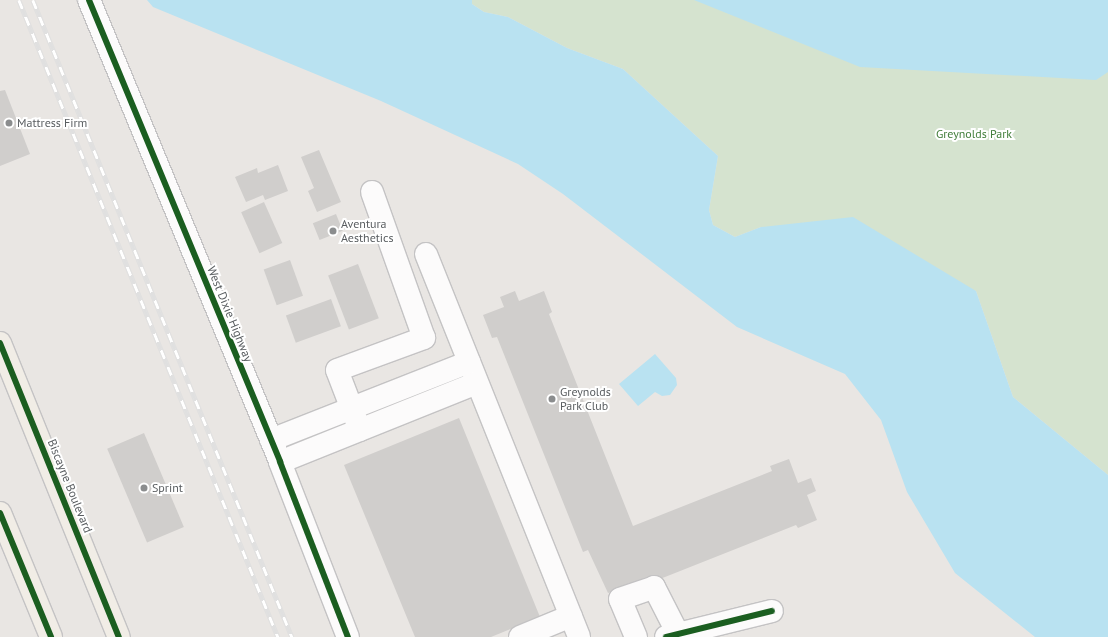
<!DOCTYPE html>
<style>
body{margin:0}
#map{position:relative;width:1108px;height:637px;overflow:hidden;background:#e9e6e3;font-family:"PT Sans",sans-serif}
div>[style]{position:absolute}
.green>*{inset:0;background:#d5e3cf}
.water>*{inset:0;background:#b9e2f1}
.building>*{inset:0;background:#d0cecc;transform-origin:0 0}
.roads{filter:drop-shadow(1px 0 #c4c3c4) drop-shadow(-1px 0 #c4c3c4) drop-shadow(0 1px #c4c3c4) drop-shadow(0 -1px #c4c3c4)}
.minor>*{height:22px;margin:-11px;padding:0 11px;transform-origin:11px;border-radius:11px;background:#fcfbfb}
.major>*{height:22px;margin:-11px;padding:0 11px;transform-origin:11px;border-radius:11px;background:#f1ede6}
.rail>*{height:4.5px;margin-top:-2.25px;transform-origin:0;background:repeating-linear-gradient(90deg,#fff 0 9px,#e0e0e0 0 18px);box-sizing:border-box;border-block:1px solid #e0e0e0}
.cycleway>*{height:6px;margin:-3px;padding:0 3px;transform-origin:3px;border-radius:3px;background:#1b5e20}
.dots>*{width:11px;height:11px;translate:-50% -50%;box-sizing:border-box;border:2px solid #fff;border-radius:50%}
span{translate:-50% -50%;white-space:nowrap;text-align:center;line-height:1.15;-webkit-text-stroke:4px #fff;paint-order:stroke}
.poi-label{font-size:12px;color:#595d60}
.left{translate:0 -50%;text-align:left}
.park-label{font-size:12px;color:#427e3b}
.street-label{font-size:12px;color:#595d60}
</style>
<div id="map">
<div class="green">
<div style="clip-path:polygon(472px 0,1108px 0,1108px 475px,1013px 397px,976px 291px,761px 227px,735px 237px,713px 225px,709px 210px,718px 156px,623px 69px,567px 48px,508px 17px,484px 12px,472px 4px)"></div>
</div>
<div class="water">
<div style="clip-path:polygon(147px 0,472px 0,472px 4px,484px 12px,508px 17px,567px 48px,623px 69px,718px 156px,709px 210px,713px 225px,735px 237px,761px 227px,853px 217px,976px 291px,1013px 397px,1108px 475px,1108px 637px,1035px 637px,955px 573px,907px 492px,881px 420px,845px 374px,737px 327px,563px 194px,518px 164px,381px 101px,153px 7px)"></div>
<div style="clip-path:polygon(694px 0,1108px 0,1108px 72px,1096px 80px,860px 67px)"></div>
<div style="clip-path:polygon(655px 354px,676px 378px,677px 385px,670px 395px,662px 396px,655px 392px,638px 406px,619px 384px)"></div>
</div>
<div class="building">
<div style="clip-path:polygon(5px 90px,30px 154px,0 166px,0 91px)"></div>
<div style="clip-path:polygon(319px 150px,341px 202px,317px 212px,308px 191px,314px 188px,301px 157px)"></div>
<div style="clip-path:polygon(278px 165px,288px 191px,265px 200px,263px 195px,246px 202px,235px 177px,257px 168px,258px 173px)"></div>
<div style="left:264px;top:202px;width:45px;height:25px;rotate:66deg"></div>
<div style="left:336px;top:214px;width:18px;height:25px;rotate:68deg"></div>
<div style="left:290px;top:260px;width:38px;height:28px;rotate:70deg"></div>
<div style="left:358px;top:264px;width:58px;height:32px;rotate:69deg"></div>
<div style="clip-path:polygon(515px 291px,519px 301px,544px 291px,552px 312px,549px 314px,633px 526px,772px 471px,770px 466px,789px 459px,798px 483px,811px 478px,816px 491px,807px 495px,817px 520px,798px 528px,796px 525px,665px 577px,651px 582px,649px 576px,608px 593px,588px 550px,583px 552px,497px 337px,492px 338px,483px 315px,504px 307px,500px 297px)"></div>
<div style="left:331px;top:299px;width:29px;height:48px;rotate:70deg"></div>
<div style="clip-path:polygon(459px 418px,540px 617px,491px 637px,415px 637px,344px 465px)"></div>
<div style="left:144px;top:433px;width:102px;height:40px;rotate:67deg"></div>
</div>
<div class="roads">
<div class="minor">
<div style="left:89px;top:0;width:500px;rotate:67.5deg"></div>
<div style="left:280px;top:462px;width:188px;rotate:68.8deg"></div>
<div style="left:426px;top:254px;width:412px;rotate:68.2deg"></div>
<div style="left:360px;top:430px;width:64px;rotate:-111deg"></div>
<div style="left:337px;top:370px;width:93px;rotate:-20.2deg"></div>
<div style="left:424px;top:338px;width:155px;rotate:-109.6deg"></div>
<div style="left:271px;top:440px;width:213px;rotate:-21.5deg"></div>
<div style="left:280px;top:462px;width:212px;rotate:-21.9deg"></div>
<div style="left:520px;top:637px;width:55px;rotate:-22.4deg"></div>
<div style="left:636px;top:637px;width:41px;rotate:-112.8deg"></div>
<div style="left:620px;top:599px;width:36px;rotate:-19deg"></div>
<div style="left:654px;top:587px;width:51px;rotate:62.9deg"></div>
<div style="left:666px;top:637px;width:109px;rotate:-13.8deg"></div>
</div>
<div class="major">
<div style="left:0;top:343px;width:317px;rotate:68deg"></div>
<div style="left:0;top:513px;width:134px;rotate:67.6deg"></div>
</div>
</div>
<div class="rail">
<div style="left:19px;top:0;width:688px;rotate:67.87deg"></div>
<div style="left:33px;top:0;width:688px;rotate:67.87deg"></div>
</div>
<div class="cycleway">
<div style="left:89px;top:0;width:500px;rotate:67.5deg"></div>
<div style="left:280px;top:462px;width:188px;rotate:68.8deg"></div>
<div style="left:0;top:343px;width:317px;rotate:68deg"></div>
<div style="left:0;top:513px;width:134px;rotate:67.6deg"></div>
<div style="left:666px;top:637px;width:109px;rotate:-13.8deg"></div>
</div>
<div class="dots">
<div style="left:9px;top:123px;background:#8b8d8e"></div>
<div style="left:333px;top:231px;background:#8b8d8e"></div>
<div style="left:552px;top:399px;background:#8b8d8e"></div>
<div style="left:144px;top:488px;background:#8b8d8e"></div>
</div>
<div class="poi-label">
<span class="left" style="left:17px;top:123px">Mattress Firm</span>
<span class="left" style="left:341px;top:231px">Aventura<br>Aesthetics</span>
<span class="left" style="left:560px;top:399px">Greynolds<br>Park Club</span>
<span class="left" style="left:152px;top:488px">Sprint</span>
</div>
<div class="park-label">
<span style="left:974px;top:134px">Greynolds Park</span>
</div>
<div class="street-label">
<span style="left:230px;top:314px;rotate:68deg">West Dixie Highway</span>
<span style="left:70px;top:486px;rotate:68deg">Biscayne Boulevard</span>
</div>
</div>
